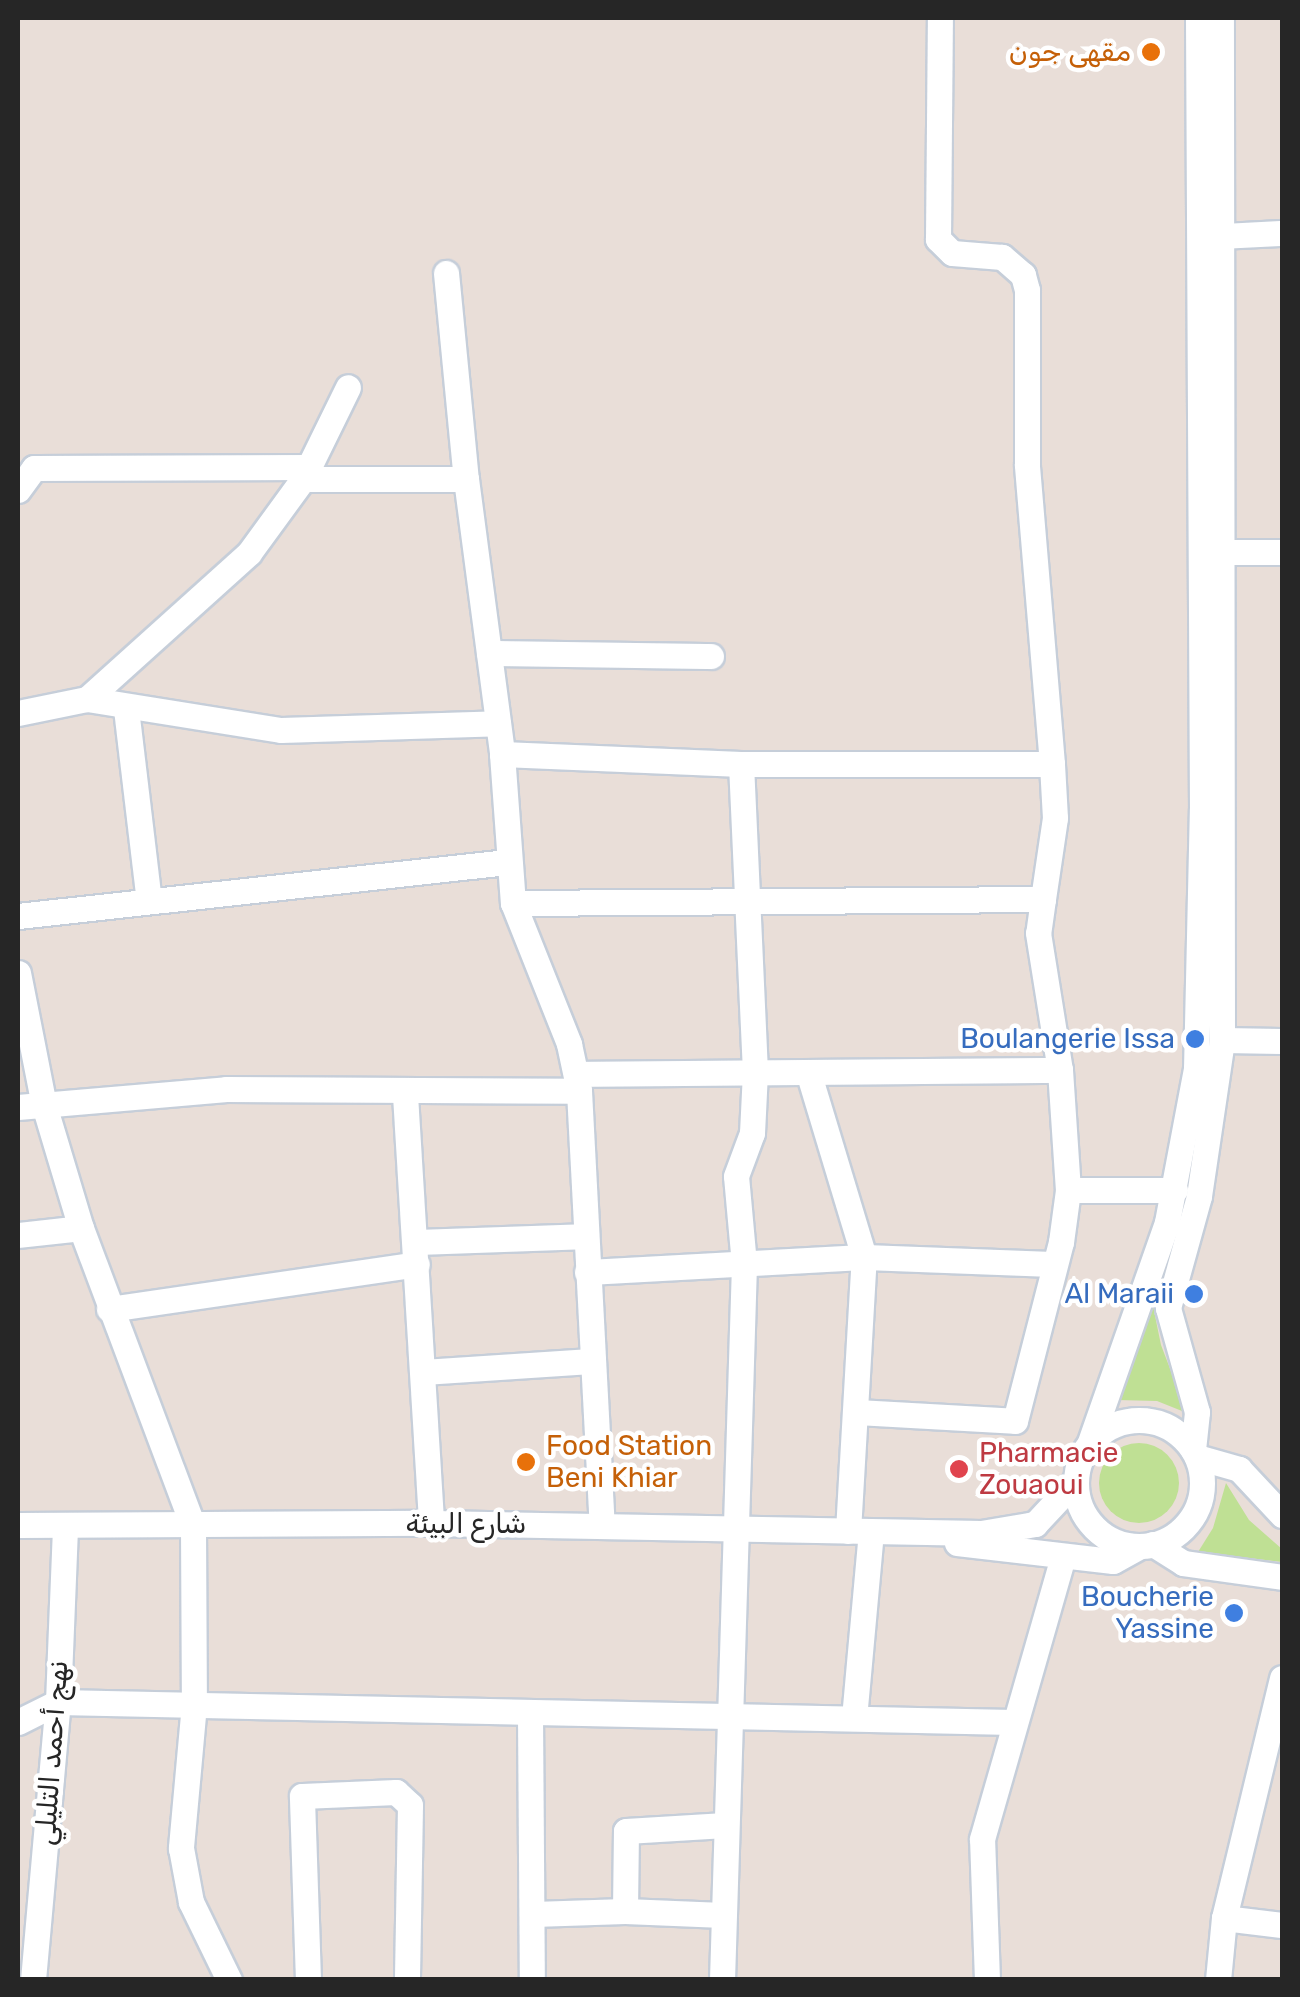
<!DOCTYPE html>
<meta charset="utf-8">
<style>
body{margin:0}
#map{position:relative;width:1300px;height:1997px;overflow:hidden;background:#e9ded8;font-family:Rubik,Cairo,sans-serif}
div>[style]{position:absolute}
.green>*{inset:0;background:#bfe094}
.round{border-radius:50%}
.roads{filter:drop-shadow(2px 0 #c6ced9) drop-shadow(-2px 0 #c6ced9) drop-shadow(0 2px #c6ced9) drop-shadow(0 -2px #c6ced9)}
.minor>*{height:25px;margin:-12.5px;padding:0 12.5px;transform-origin:12.5px;border-radius:12.5px;background:#fff}
.minor>.ring{margin:-12.5px;padding:0;box-sizing:content-box;background:none;border:25px solid #fff;border-radius:50%}
.dots>*{width:28px;height:28px;translate:-50% -50%;box-sizing:border-box;border:5px solid #fff;border-radius:50%}
span{translate:-50% -50%;white-space:nowrap;text-align:center;line-height:1.15;-webkit-text-stroke:9px #fff;paint-order:stroke}
.food-label{font-size:28px;color:#c56008}
.right{translate:-100% -50%;text-align:right}
.left{translate:0 -50%;text-align:left}
.shop-label{font-size:28px;color:#366cbe}
.health-label{font-size:28px;color:#be3a42}
.street-label{font-size:28px;color:#262626}
.frame{position:absolute;inset:0;border:20px solid #262626;pointer-events:none}
</style>
<div id="map">
<div class="green">
<div style="clip-path:polygon(1153px 1306px,1161px 1345px,1187px 1413px,1157px 1401px,1117px 1400px)"></div>
<div class="round" style="left:1099px;top:1443px;width:80px;height:80px"></div>
<div style="clip-path:polygon(1226px 1483px,1249px 1520px,1282px 1549px,1282px 1562px,1198px 1552px,1213px 1528px)"></div>
</div>
<div class="roads">
<div class="minor">
<div style="left:1222px;top:236px;width:60px;rotate:-2.9deg"></div>
<div style="left:446px;top:273px;width:207px;rotate:84.5deg"></div>
<div style="left:303px;top:479px;width:163px"></div>
<div style="left:466px;top:479px;width:277px;rotate:82.5deg"></div>
<div style="left:502px;top:754px;width:149px;rotate:85.8deg"></div>
<div style="left:513px;top:903px;width:152px;rotate:68.3deg"></div>
<div style="left:569px;top:1044px;width:48px;rotate:78deg"></div>
<div style="left:579px;top:1091px;width:435px;rotate:87deg"></div>
<div style="left:18px;top:490px;width:27px;rotate:-54deg"></div>
<div style="left:34px;top:468px;width:275px;rotate:-0.2deg"></div>
<div style="left:1208px;top:552px;width:74px"></div>
<div style="left:489px;top:653px;width:222px;rotate:0.8deg"></div>
<div style="left:87px;top:699px;width:218px;rotate:-42deg"></div>
<div style="left:249px;top:553px;width:92px;rotate:-53.9deg"></div>
<div style="left:303px;top:479px;width:102px;rotate:-63.9deg"></div>
<div style="left:126px;top:709px;width:193px;rotate:83.2deg"></div>
<div style="left:18px;top:713px;width:70px;rotate:-11.5deg"></div>
<div style="left:87px;top:699px;width:196px;rotate:9.1deg"></div>
<div style="left:281px;top:730px;width:217px;rotate:-1.8deg"></div>
<div style="left:502px;top:754px;width:239px;rotate:2.4deg"></div>
<div style="left:741px;top:764px;width:311px"></div>
<div style="left:1052px;top:764px;width:301px;rotate:-94.8deg"></div>
<div style="left:1027px;top:464px;width:174px;rotate:-90deg"></div>
<div style="left:1027px;top:290px;width:16px;rotate:-105deg"></div>
<div style="left:1023px;top:275px;width:28px;rotate:-139deg"></div>
<div style="left:1002px;top:257px;width:50px;rotate:-175.4deg"></div>
<div style="left:952px;top:253px;width:20px;rotate:-135deg"></div>
<div style="left:938px;top:239px;width:221px;rotate:-89.5deg"></div>
<div style="left:1043px;top:899px;width:82px;rotate:-81.6deg"></div>
<div style="left:1055px;top:818px;width:54px;rotate:-93.2deg"></div>
<div style="left:513px;top:903px;width:530px;rotate:-0.43deg"></div>
<div style="left:1043px;top:899px;width:34px;rotate:98deg"></div>
<div style="left:1038px;top:933px;width:139px;rotate:80.9deg"></div>
<div style="left:1060px;top:1070px;width:120px;rotate:86.2deg"></div>
<div style="left:1068px;top:1190px;width:107px"></div>
<div style="left:18px;top:916px;width:491px;rotate:-6.3deg"></div>
<div style="left:18px;top:973px;width:135px;rotate:78.9deg"></div>
<div style="left:44px;top:1105px;width:128px;rotate:73.3deg"></div>
<div style="left:81px;top:1228px;width:318px;rotate:69.4deg"></div>
<div style="left:193px;top:1526px;width:178px;rotate:89.7deg"></div>
<div style="left:194px;top:1704px;width:145px;rotate:95.2deg"></div>
<div style="left:181px;top:1848px;width:55px;rotate:79.5deg"></div>
<div style="left:191px;top:1902px;width:87px;rotate:64deg"></div>
<div style="left:1222px;top:1040px;width:60px;rotate:1deg"></div>
<div style="left:577px;top:1074px;width:483px;rotate:-0.5deg"></div>
<div style="left:405px;top:1095px;width:429px;rotate:86.5deg"></div>
<div style="left:18px;top:1107px;width:209px;rotate:-4.9deg"></div>
<div style="left:226px;top:1089px;width:353px;rotate:0.3deg"></div>
<div style="left:18px;top:1235px;width:63px;rotate:-6.3deg"></div>
<div style="left:415px;top:1242px;width:169px;rotate:-2deg"></div>
<div style="left:587px;top:1272px;width:277px;rotate:-3.1deg"></div>
<div style="left:864px;top:1257px;width:190px;rotate:-106.8deg"></div>
<div style="left:109px;top:1309px;width:311px;rotate:-8.3deg"></div>
<div style="left:424px;top:1372px;width:166px;rotate:-3.8deg"></div>
<div style="left:856px;top:1412px;width:159px;rotate:3.2deg"></div>
<div style="left:1015px;top:1421px;width:185px;rotate:-75.6deg"></div>
<div style="left:1061px;top:1242px;width:52px;rotate:-82.3deg"></div>
<div class="ring" style="left:1076px;top:1420px;width:101px;height:101px"></div>
<div style="left:1089px;top:1445px;width:236px;rotate:-70.7deg"></div>
<div style="left:1167px;top:1222px;width:156px;rotate:-79.3deg"></div>
<div style="left:1196px;top:1069px;width:260px;rotate:-88.7deg"></div>
<div style="left:1202px;top:809px;width:791px;rotate:-90.29deg"></div>
<div style="left:1193px;top:1450px;width:38px;rotate:-84deg"></div>
<div style="left:1197px;top:1412px;width:108px;rotate:-105.6deg"></div>
<div style="left:1168px;top:1308px;width:116px;rotate:-74.5deg"></div>
<div style="left:1199px;top:1196px;width:158px;rotate:-81.6deg"></div>
<div style="left:1222px;top:1040px;width:1022px;rotate:-90.06deg"></div>
<div style="left:1197px;top:1457px;width:44px;rotate:15.9deg"></div>
<div style="left:1239px;top:1469px;width:63px;rotate:46.9deg"></div>
<div style="left:18px;top:1525px;width:413px;rotate:-0.3deg"></div>
<div style="left:431px;top:1523px;width:550px;rotate:1.04deg"></div>
<div style="left:981px;top:1533px;width:55px;rotate:-9.5deg"></div>
<div style="left:1035px;top:1524px;width:60px;rotate:-47deg"></div>
<div style="left:848px;top:1531px;width:274px;rotate:-86.7deg"></div>
<div style="left:864px;top:1257px;width:189px;rotate:2.1deg"></div>
<div style="left:957px;top:1543px;width:157px;rotate:6.6deg"></div>
<div style="left:1113px;top:1561px;width:31px;rotate:-29deg"></div>
<div style="left:1153px;top:1544px;width:36px;rotate:32deg"></div>
<div style="left:1183px;top:1563px;width:100px;rotate:8deg"></div>
<div style="left:530px;top:1714px;width:266px;rotate:89.6deg"></div>
<div style="left:854px;top:1718px;width:187px;rotate:-84.8deg"></div>
<div style="left:18px;top:1722px;width:45px;rotate:-26.6deg"></div>
<div style="left:58px;top:1702px;width:955px;rotate:1.2deg"></div>
<div style="left:625px;top:1911px;width:98px;rotate:2.3deg"></div>
<div style="left:533px;top:1914px;width:92px;rotate:-1.9deg"></div>
<div style="left:625px;top:1911px;width:80px;rotate:-89.3deg"></div>
<div style="left:626px;top:1831px;width:99px;rotate:-3.5deg"></div>
<div style="left:1224px;top:1918px;width:58px;rotate:6.9deg"></div>
<div style="left:33px;top:1980px;width:279px;rotate:-84.9deg"></div>
<div style="left:58px;top:1702px;width:176px;rotate:-87.7deg"></div>
<div style="left:308px;top:1980px;width:184px;rotate:-91.9deg"></div>
<div style="left:302px;top:1796px;width:94px;rotate:-2.4deg"></div>
<div style="left:396px;top:1792px;width:19px;rotate:43deg"></div>
<div style="left:410px;top:1805px;width:175px;rotate:91deg"></div>
<div style="left:722px;top:1980px;width:716px;rotate:-88.24deg"></div>
<div style="left:744px;top:1264px;width:88px;rotate:-95.2deg"></div>
<div style="left:736px;top:1176px;width:46px;rotate:-69.6deg"></div>
<div style="left:752px;top:1133px;width:61px;rotate:-87.2deg"></div>
<div style="left:755px;top:1072px;width:308px;rotate:-92.6deg"></div>
<div style="left:987px;top:1980px;width:141px;rotate:-92deg"></div>
<div style="left:982px;top:1839px;width:293px;rotate:-74deg"></div>
<div style="left:1218px;top:1980px;width:62px;rotate:-84.5deg"></div>
<div style="left:1224px;top:1918px;width:247px;rotate:-76.4deg"></div>
</div>
</div>
<div class="dots">
<div style="left:1151px;top:52px;background:#e8710a"></div>
<div style="left:1195px;top:1039px;background:#3f7fe0"></div>
<div style="left:1194px;top:1294px;background:#3f7fe0"></div>
<div style="left:526px;top:1462px;background:#e8710a"></div>
<div style="left:959px;top:1469px;background:#e0444e"></div>
<div style="left:1234px;top:1613px;background:#3f7fe0"></div>
</div>
<div class="food-label">
<span class="right" style="left:1131px;top:52px">مقهى جون</span>
<span class="left" style="left:546px;top:1462px">Food Station<br>Beni Khiar</span>
</div>
<div class="shop-label">
<span class="right" style="left:1175px;top:1039px">Boulangerie Issa</span>
<span class="right" style="left:1174px;top:1294px">Al Maraii</span>
<span class="right" style="left:1214px;top:1613px">Boucherie<br>Yassine</span>
</div>
<div class="health-label">
<span class="left" style="left:979px;top:1469px">Pharmacie<br>Zouaoui</span>
</div>
<div class="street-label">
<span style="left:466px;top:1524px">شارع البيئة</span>
<span style="left:52px;top:1753px;rotate:-86deg">نهج أحمد التليلي</span>
</div>
<div class="frame"></div>
</div>
